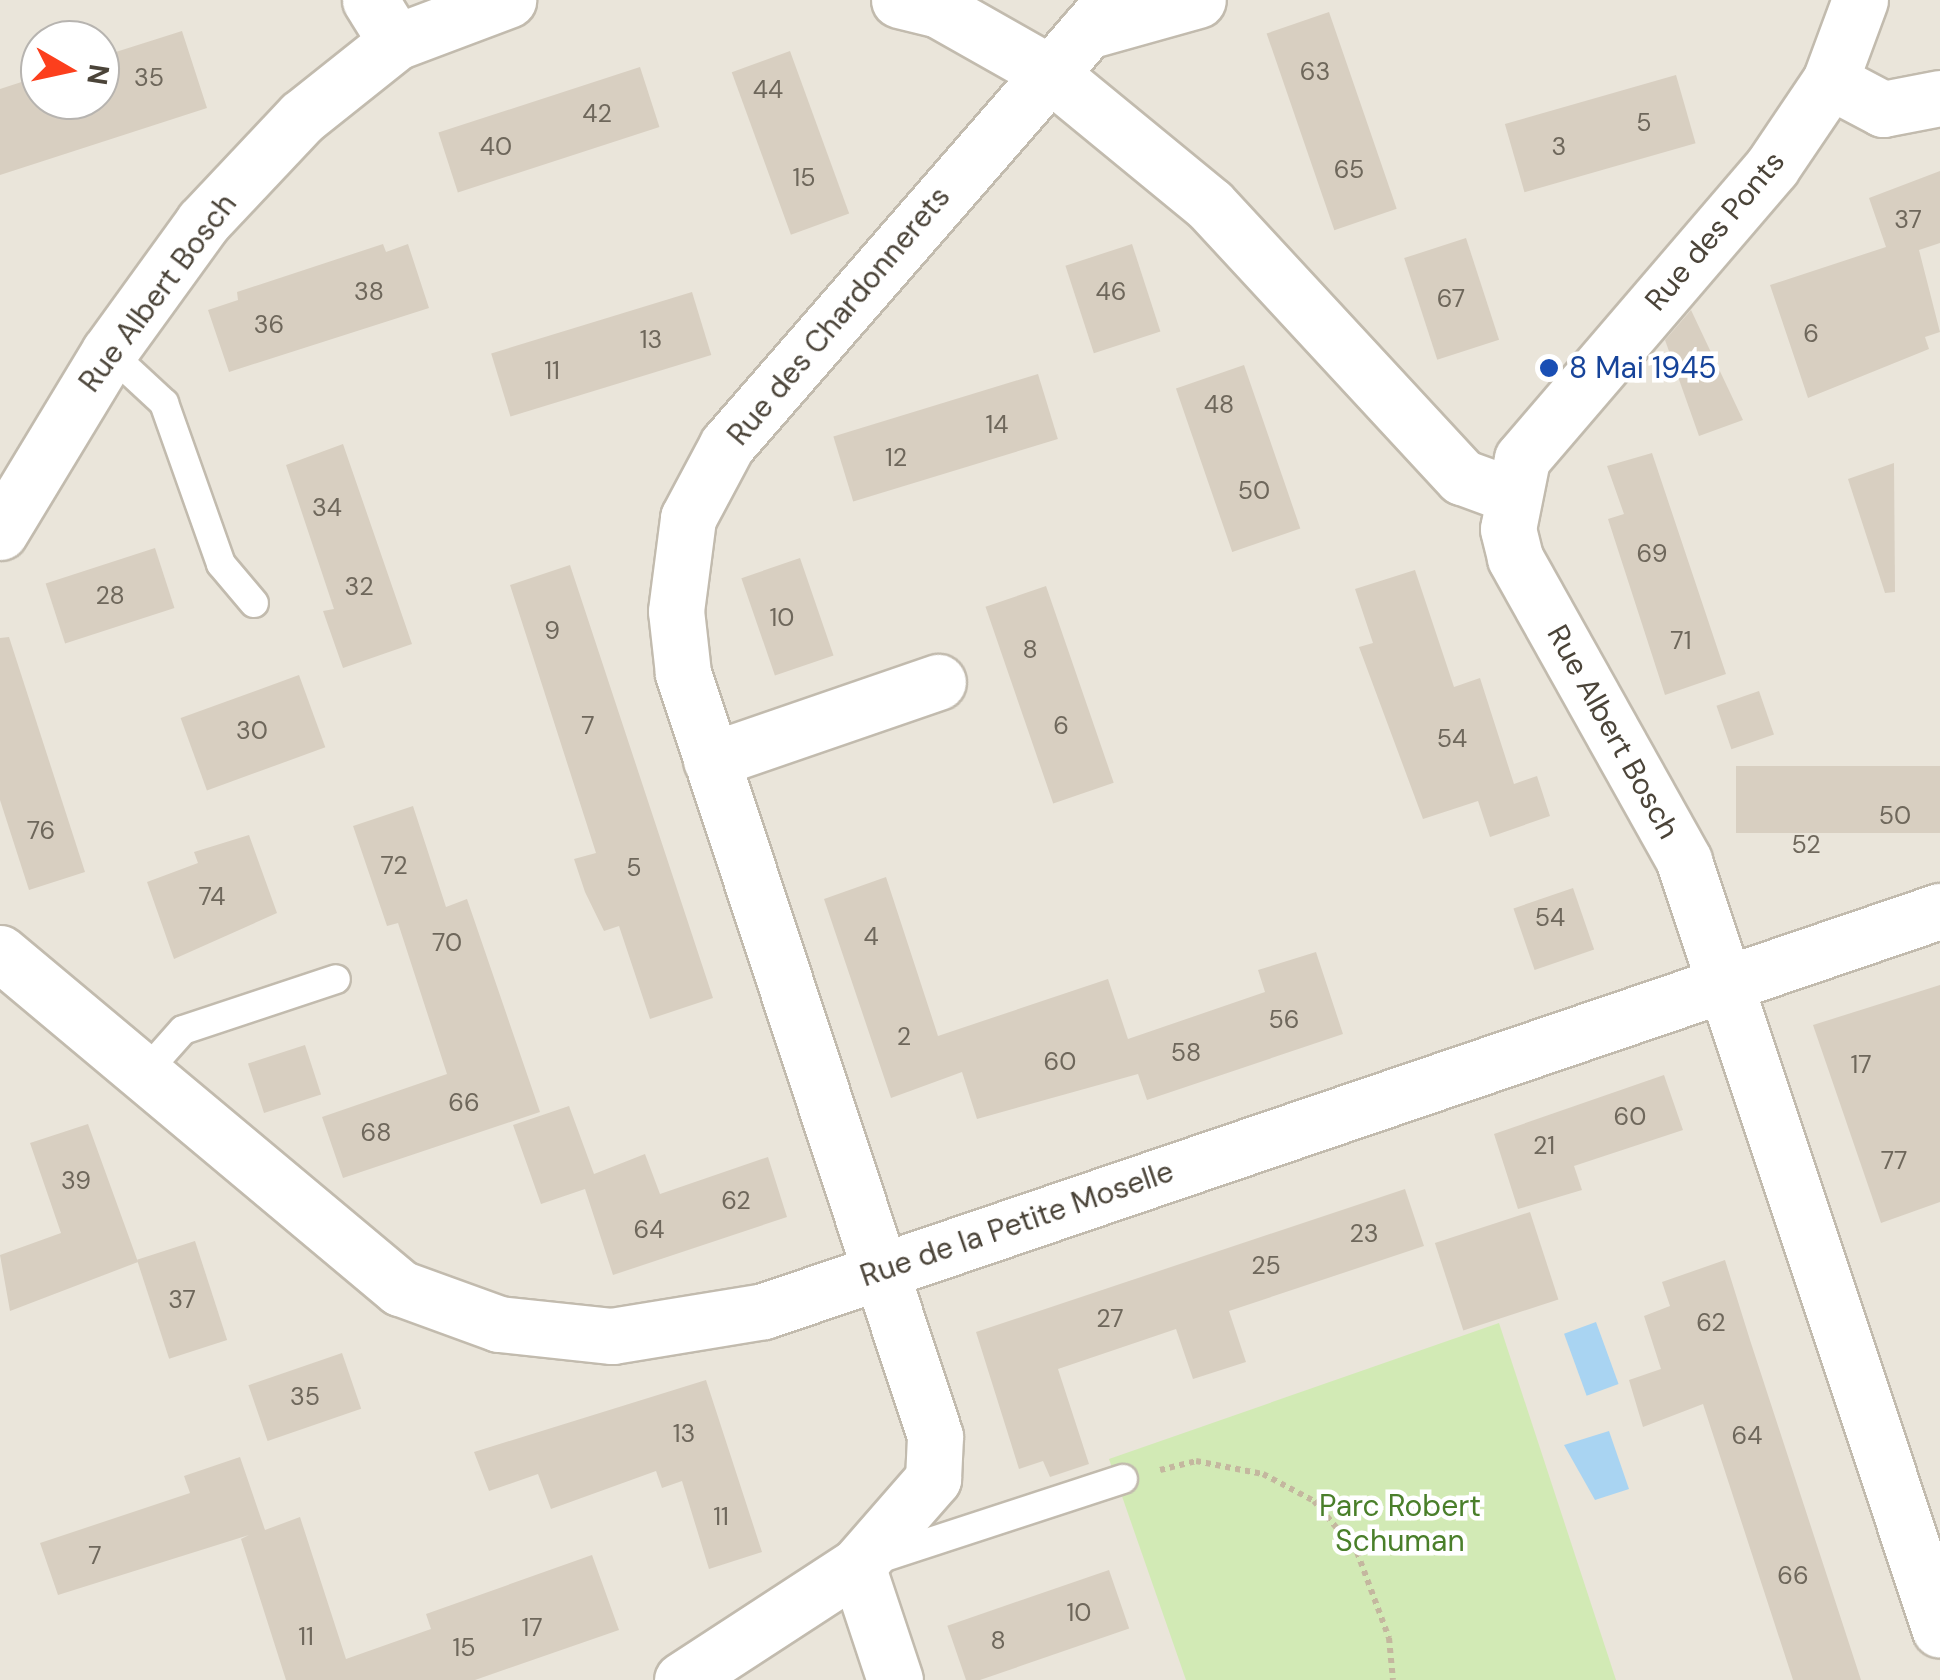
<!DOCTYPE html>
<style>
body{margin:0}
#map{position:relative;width:1940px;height:1680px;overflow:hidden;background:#f6f3ec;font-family:"DM Sans",sans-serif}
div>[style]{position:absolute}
.residential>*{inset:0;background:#eae5da}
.green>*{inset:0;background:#d2eab5}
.water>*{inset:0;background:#a9d4f2;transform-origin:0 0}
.building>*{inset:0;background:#d8cfc1;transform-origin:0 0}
.path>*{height:6px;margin-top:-3px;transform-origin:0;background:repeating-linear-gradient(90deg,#c4b79f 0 5px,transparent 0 10px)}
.roads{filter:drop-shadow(2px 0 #c2bbae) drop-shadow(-2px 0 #c2bbae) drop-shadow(0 2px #c2bbae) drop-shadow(0 -2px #c2bbae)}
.service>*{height:28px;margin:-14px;padding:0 14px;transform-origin:14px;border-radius:14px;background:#fff}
.minor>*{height:55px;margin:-27.5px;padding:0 27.5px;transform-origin:27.5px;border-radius:27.5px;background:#fff}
.dots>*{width:28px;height:28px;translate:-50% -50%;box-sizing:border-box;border:5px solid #fff;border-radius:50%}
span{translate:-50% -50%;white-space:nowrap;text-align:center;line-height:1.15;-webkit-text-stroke:9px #fff;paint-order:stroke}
.number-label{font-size:25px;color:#6e675b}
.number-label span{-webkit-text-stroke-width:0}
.street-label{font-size:30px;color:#4b4439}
.transit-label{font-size:30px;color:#164399}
.left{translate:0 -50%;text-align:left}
.park-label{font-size:30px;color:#4a7f2a}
.north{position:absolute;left:20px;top:20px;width:100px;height:100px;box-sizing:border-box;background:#fff;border:2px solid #b7b4b0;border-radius:50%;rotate:99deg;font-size:28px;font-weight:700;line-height:40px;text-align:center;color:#4b4439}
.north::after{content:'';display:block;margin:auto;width:35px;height:45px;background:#fc3f1d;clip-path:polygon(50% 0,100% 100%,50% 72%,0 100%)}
</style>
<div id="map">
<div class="residential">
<div style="clip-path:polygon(evenodd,0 0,1940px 0,1940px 1680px,0 1680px,0 0,40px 40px,100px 40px,100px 100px,40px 100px,40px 40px)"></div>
</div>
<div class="green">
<div style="clip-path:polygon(1499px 1323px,1616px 1680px,1186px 1680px,1109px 1459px)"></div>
</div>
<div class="water">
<div style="left:1596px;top:1322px;width:66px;height:34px;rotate:70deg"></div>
<div style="clip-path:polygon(1609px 1431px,1629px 1489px,1595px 1500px,1564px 1445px)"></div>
</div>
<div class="building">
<div style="left:1329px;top:12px;width:208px;height:66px;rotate:71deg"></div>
<div style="clip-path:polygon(182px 31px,207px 108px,0 175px,0 89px,40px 76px,40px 100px,100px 100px,100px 57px)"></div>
<div style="left:790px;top:51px;width:173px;height:62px;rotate:70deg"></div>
<div style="left:640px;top:67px;width:63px;height:212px;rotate:72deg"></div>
<div style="left:1676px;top:75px;width:71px;height:178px;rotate:74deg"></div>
<div style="clip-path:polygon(1940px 171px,1940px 243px,1919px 250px,1940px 332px,1925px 337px,1929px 349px,1808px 398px,1770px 285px,1886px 247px,1869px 198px)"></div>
<div style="left:1466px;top:238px;width:107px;height:65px;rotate:72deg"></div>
<div style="clip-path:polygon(383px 244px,386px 252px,408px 244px,429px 308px,229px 372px,208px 310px,238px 300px,237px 292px)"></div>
<div style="left:1132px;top:244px;width:92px;height:70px;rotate:72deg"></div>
<div style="left:692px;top:292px;width:66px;height:210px;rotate:73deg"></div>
<div style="clip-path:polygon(1691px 310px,1743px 420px,1699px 436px,1665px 340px)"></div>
<div style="left:1244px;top:365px;width:173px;height:72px;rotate:71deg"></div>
<div style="left:1038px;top:374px;width:68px;height:214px;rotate:73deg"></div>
<div style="clip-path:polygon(343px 444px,412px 644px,343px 668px,323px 611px,334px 609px,286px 465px)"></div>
<div style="clip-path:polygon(1652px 453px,1726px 674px,1665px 695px,1608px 519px,1624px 514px,1607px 466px)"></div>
<div style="clip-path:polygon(1894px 463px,1895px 592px,1885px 593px,1848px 479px)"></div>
<div style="left:155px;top:548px;width:63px;height:115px;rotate:72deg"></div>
<div style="left:800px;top:558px;width:103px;height:62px;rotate:71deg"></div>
<div style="clip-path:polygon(570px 565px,713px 998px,650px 1019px,619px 926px,604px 931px,585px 892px,574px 859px,596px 853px,510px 585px)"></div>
<div style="clip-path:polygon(1415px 570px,1454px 687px,1480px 678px,1514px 784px,1537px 776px,1550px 816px,1490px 837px,1478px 801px,1423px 819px,1359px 647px,1373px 643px,1355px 589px)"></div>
<div style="left:1046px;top:586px;width:208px;height:64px;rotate:71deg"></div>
<div style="clip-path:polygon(9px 637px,85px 872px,29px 890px,0 800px,0 638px)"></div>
<div style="left:299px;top:675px;width:77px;height:126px;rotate:70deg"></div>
<div style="left:1759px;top:691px;width:46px;height:45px;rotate:71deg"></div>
<div style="left:1940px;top:766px;width:67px;height:204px;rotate:90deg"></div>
<div style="clip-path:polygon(413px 806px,446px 907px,467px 899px,540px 1112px,343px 1178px,322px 1117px,447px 1074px,398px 923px,387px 926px,353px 826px)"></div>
<div style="clip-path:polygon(249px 835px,277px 913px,174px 959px,147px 882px,198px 863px,194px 852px)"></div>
<div style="clip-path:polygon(886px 877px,938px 1036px,1108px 979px,1128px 1039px,1265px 992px,1258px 970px,1316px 952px,1343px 1034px,1147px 1100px,1138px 1074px,977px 1119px,962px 1072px,891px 1098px,824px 899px)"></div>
<div style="left:1573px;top:888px;width:65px;height:63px;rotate:71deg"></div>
<div style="clip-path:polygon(1940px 985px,1940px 1202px,1881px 1223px,1813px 1025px)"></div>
<div style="left:305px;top:1045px;width:52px;height:60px;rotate:72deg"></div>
<div style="clip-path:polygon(1664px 1075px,1683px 1130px,1574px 1166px,1582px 1190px,1518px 1209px,1494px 1134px)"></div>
<div style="clip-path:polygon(569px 1106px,594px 1174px,645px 1154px,660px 1194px,768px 1157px,787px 1217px,613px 1275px,585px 1189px,541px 1204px,513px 1125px)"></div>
<div style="clip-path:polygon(88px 1124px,138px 1262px,10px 1311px,0 1255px,61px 1233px,30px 1143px)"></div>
<div style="clip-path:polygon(1405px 1189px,1424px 1246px,1229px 1311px,1246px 1362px,1193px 1379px,1176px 1329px,1058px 1369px,1089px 1464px,1050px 1477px,1043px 1461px,1019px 1469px,976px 1332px)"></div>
<div style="left:1530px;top:1212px;width:92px;height:100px;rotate:72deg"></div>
<div style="left:195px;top:1241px;width:104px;height:61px;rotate:72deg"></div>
<div style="clip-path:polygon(1725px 1260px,1750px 1340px,1861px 1680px,1793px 1680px,1703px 1404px,1643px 1427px,1629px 1380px,1661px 1369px,1644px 1316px,1670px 1306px,1662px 1282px)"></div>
<div style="left:342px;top:1353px;width:59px;height:99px;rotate:71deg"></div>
<div style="clip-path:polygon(706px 1380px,762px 1552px,709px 1569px,682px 1481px,662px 1488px,656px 1471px,551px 1509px,538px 1474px,489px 1491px,474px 1452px)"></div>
<div style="clip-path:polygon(240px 1457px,265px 1530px,300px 1517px,346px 1659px,431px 1629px,426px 1614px,592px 1555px,619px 1630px,475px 1680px,286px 1680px,241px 1539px,249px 1535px,58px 1595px,40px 1543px,190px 1493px,184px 1476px)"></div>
<div style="left:1109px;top:1570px;width:62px;height:171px;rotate:71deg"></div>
</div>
<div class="path">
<div style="left:1160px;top:1470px;width:37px;rotate:-14deg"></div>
<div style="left:1196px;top:1461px;width:68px;rotate:11deg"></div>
<div style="left:1263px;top:1474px;width:58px;rotate:27.9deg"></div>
<div style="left:1314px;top:1501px;width:67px;rotate:49.9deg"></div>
<div style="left:1357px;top:1552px;width:92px;rotate:69.6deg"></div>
<div style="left:1389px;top:1638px;width:42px;rotate:84.6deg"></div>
</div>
<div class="roads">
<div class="service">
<div style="left:109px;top:352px;width:75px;rotate:42.8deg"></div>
<div style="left:164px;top:403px;width:171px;rotate:70.5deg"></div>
<div style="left:221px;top:564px;width:51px;rotate:49.8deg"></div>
<div style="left:143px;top:1075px;width:60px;rotate:-48.4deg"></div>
<div style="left:183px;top:1030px;width:161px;rotate:-18.4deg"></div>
<div style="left:872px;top:1561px;width:264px;rotate:-18.1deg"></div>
</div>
<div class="minor">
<div style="left:370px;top:0;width:49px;rotate:58.2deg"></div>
<div style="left:899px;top:0;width:41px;rotate:14deg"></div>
<div style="left:939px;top:10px;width:124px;rotate:29.5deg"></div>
<div style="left:1047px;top:71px;width:211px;rotate:39.4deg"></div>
<div style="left:1210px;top:205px;width:371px;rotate:47.2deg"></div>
<div style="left:1462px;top:477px;width:50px;rotate:19.9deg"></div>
<div style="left:1860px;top:0;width:86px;rotate:110.3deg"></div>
<div style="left:1830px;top:81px;width:104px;rotate:124deg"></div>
<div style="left:1772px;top:167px;width:384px;rotate:130.6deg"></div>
<div style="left:1522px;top:459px;width:71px;rotate:101.3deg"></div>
<div style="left:1508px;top:529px;width:30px;rotate:76deg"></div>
<div style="left:1515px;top:558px;width:347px;rotate:60.8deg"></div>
<div style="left:1684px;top:861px;width:810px;rotate:71.59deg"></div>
<div style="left:1087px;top:31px;width:115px;rotate:-15.6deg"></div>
<div style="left:1830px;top:81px;width:60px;rotate:27.8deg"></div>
<div style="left:1883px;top:109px;width:58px;rotate:-10.9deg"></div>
<div style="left:0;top:532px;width:210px;rotate:-58.8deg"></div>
<div style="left:109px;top:352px;width:160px;rotate:-54.1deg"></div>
<div style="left:203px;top:222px;width:144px;rotate:-46.7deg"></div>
<div style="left:302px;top:117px;width:120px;rotate:-38.6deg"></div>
<div style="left:396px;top:42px;width:120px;rotate:-20.6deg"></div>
<div style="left:711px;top:760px;width:240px;rotate:-19deg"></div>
<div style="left:0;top:953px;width:522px;rotate:39.95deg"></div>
<div style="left:400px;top:1288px;width:105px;rotate:20deg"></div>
<div style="left:499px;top:1324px;width:114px;rotate:6.1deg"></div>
<div style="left:612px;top:1336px;width:154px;rotate:-9.3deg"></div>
<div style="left:764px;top:1311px;width:1242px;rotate:-18.79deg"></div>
<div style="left:682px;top:1680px;width:209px;rotate:-33.1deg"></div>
<div style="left:895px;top:1680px;width:120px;rotate:-108.4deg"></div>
<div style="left:857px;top:1566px;width:116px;rotate:-48.9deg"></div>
<div style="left:933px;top:1479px;width:43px;rotate:-87.3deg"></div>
<div style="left:935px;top:1436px;width:804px;rotate:-108.28deg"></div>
<div style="left:683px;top:673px;width:62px;rotate:-96.4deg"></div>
<div style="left:676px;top:611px;width:94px;rotate:-82.6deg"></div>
<div style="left:688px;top:518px;width:83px;rotate:-61.9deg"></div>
<div style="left:727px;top:445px;width:590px;rotate:-48.99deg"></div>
</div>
</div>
<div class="dots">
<div style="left:1549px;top:368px;background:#1a4fb4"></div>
</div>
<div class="number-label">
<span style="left:1315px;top:72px">63</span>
<span style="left:149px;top:78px">35</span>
<span style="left:768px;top:90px">44</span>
<span style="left:597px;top:114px">42</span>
<span style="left:1644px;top:123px">5</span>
<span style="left:496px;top:147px">40</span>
<span style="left:1559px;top:147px">3</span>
<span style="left:1349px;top:170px">65</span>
<span style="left:804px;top:178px">15</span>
<span style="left:1908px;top:220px">37</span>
<span style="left:369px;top:292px">38</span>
<span style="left:1111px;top:292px">46</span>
<span style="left:1451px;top:299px">67</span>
<span style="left:269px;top:325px">36</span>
<span style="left:1811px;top:334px">6</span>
<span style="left:651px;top:340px">13</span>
<span style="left:552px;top:371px">11</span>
<span style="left:1219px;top:405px">48</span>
<span style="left:997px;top:425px">14</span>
<span style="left:896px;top:458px">12</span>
<span style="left:1254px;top:491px">50</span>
<span style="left:327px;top:508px">34</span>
<span style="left:1652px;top:554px">69</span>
<span style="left:359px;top:587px">32</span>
<span style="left:110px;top:596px">28</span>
<span style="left:782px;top:618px">10</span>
<span style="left:552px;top:631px">9</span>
<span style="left:1681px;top:641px">71</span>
<span style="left:1030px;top:650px">8</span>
<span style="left:588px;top:726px">7</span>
<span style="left:1061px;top:726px">6</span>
<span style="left:252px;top:731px">30</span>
<span style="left:1452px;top:739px">54</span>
<span style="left:1895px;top:816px">50</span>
<span style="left:41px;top:831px">76</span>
<span style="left:1806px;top:845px">52</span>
<span style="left:394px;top:866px">72</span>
<span style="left:634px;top:868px">5</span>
<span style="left:212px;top:897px">74</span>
<span style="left:1550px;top:918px">54</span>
<span style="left:871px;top:937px">4</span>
<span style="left:447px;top:943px">70</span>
<span style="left:1284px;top:1020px">56</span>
<span style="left:904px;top:1037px">2</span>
<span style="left:1186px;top:1053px">58</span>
<span style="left:1060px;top:1062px">60</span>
<span style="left:1861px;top:1065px">17</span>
<span style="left:464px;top:1103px">66</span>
<span style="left:1630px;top:1117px">60</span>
<span style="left:376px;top:1133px">68</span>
<span style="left:1544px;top:1146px">21</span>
<span style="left:1894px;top:1161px">77</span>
<span style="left:76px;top:1181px">39</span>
<span style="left:736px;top:1201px">62</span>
<span style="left:649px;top:1230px">64</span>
<span style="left:1364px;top:1234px">23</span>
<span style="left:1266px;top:1266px">25</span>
<span style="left:182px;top:1300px">37</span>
<span style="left:1110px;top:1319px">27</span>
<span style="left:1711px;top:1323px">62</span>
<span style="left:305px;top:1397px">35</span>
<span style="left:684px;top:1434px">13</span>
<span style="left:1747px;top:1436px">64</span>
<span style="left:721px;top:1517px">11</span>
<span style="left:95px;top:1556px">7</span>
<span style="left:1793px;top:1576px">66</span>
<span style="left:1079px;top:1613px">10</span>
<span style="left:532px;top:1628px">17</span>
<span style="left:306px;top:1637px">11</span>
<span style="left:998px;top:1641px">8</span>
<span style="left:464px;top:1648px">15</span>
</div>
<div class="street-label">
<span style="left:1715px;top:231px;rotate:-50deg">Rue des Ponts</span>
<span style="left:158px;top:293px;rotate:-53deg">Rue Albert Bosch</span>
<span style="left:839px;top:316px;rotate:-50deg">Rue des Chardonnerets</span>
<span style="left:1613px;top:732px;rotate:61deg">Rue Albert Bosch</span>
<span style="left:1017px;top:1224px;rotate:-19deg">Rue de la Petite Moselle</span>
</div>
<div class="transit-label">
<span class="left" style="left:1569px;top:368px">8 Mai 1945</span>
</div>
<div class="park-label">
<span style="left:1400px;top:1523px">Parc Robert<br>Schuman</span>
</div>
<div class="north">N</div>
</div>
